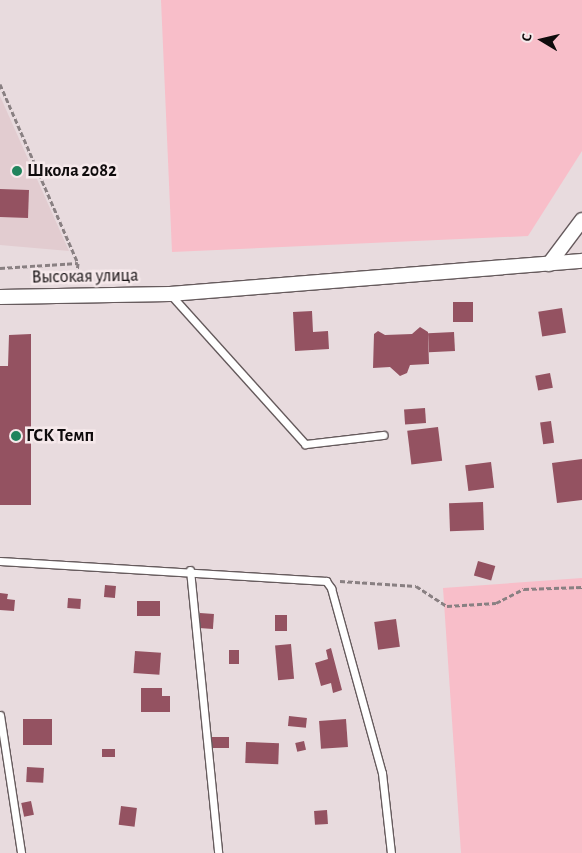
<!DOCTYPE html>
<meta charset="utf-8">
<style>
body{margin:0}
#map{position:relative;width:582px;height:853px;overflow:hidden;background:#e8dbde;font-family:"Alegreya Sans",sans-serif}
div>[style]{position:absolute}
.built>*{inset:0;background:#e2ccd0}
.green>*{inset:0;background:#f8bec9}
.building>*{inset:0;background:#945261;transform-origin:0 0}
.path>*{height:3px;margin-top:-1.5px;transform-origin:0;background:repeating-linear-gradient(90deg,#898082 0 5px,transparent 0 7.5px)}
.roads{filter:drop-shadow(1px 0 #665b5d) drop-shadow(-1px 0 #665b5d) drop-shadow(0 1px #665b5d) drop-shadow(0 -1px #665b5d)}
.service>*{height:7px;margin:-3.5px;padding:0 3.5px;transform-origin:3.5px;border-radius:3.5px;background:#fff}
.minor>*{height:14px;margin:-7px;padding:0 7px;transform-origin:7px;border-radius:7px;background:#fff}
.dots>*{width:14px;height:14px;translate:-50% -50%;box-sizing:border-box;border:2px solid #f6e9eb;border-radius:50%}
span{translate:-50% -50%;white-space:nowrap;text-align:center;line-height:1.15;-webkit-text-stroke:5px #f6e9eb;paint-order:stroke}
.poi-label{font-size:18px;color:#0f0b0c;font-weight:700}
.left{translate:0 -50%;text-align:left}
.street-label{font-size:18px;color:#0f0b0c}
.north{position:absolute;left:517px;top:15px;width:50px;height:50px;-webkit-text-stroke:4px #f6e9eb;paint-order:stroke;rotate:279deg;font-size:14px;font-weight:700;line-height:20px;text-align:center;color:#0f0b0c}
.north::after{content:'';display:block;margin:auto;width:18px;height:22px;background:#0f0b0c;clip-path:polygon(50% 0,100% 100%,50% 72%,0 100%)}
</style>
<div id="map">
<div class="built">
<div style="clip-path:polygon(0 96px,69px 251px,0 245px)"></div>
</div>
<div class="green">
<div style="clip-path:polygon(161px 0,582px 0,582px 151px,528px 236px,172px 252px)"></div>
<div style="clip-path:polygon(582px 578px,582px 853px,461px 853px,443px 588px)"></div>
</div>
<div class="building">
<div style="left:0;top:189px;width:29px;height:28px;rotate:2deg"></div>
<div style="left:453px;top:302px;width:20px;height:20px"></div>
<div style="left:562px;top:308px;width:25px;height:24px;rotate:81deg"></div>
<div style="clip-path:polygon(312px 311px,313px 332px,328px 331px,329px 349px,295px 351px,293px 312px)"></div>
<div style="clip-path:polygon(420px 327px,428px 332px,429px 364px,410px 365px,407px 373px,400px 376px,390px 367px,373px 368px,374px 334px,378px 331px,385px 335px,412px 334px)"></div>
<div style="left:454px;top:332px;width:19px;height:26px;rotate:87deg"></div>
<div style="clip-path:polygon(31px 334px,31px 505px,0 505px,0 366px,8px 366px,9px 335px)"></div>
<div style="left:550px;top:373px;width:15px;height:15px;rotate:79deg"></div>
<div style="left:425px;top:408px;width:15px;height:21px;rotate:86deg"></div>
<div style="left:551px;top:421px;width:22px;height:11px;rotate:82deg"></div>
<div style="left:438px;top:427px;width:34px;height:31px;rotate:83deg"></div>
<div style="clip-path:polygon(582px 459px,582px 500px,557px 503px,552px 463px)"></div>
<div style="left:491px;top:462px;width:26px;height:26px;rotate:83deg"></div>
<div style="left:483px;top:502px;width:28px;height:34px;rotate:88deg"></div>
<div style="left:478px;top:561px;width:18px;height:15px;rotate:16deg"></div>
<div style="left:105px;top:585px;width:11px;height:12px;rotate:5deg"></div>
<div style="clip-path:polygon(0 593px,8px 594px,7px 599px,15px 600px,14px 611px,0 610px)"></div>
<div style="left:68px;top:598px;width:13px;height:10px;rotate:4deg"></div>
<div style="left:137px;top:601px;width:23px;height:15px"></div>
<div style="left:200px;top:613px;width:14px;height:15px;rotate:4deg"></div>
<div style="left:275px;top:615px;width:12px;height:16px"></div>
<div style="left:396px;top:619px;width:28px;height:22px;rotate:82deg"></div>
<div style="left:291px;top:644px;width:35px;height:16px;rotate:85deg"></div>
<div style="clip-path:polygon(331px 648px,342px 690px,333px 693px,331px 683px,321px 686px,315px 663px,328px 659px,326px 650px)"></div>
<div style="left:229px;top:650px;width:10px;height:14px"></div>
<div style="left:135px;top:651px;width:26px;height:22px;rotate:4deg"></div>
<div style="clip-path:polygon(141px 688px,162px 688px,162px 696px,170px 696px,170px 712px,141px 712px)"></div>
<div style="left:289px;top:716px;width:18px;height:10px;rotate:6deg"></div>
<div style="left:23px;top:719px;width:29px;height:26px"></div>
<div style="left:346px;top:719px;width:28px;height:27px;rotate:86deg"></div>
<div style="left:212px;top:737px;width:17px;height:11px"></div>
<div style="left:304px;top:741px;width:9px;height:9px;rotate:77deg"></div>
<div style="left:246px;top:742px;width:33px;height:21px;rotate:2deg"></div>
<div style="left:102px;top:749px;width:13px;height:8px"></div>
<div style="left:27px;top:767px;width:17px;height:15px;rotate:3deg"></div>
<div style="left:31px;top:801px;width:14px;height:10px;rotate:78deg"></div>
<div style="left:121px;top:806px;width:16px;height:19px;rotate:7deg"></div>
<div style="left:327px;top:810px;width:14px;height:13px;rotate:86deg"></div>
</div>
<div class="path">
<div style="left:0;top:84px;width:195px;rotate:66.5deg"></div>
<div style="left:78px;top:263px;width:20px;rotate:96deg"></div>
<div style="left:0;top:268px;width:78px;rotate:-3.7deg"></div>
<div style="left:340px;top:581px;width:76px;rotate:3.8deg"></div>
<div style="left:416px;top:586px;width:37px;rotate:33deg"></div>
<div style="left:447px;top:606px;width:49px;rotate:-3.5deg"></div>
<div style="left:496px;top:603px;width:31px;rotate:-27deg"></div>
<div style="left:524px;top:589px;width:58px;rotate:-2deg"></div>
</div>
<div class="roads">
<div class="service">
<div style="left:170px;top:294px;width:202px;rotate:48deg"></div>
<div style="left:305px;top:444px;width:79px;rotate:-6.6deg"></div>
<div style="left:0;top:561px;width:327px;rotate:3.5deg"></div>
<div style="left:326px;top:581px;width:9px;rotate:54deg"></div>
<div style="left:331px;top:588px;width:192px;rotate:74.6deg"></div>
<div style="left:382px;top:773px;width:81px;rotate:83.6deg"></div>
<div style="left:190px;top:570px;width:284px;rotate:84.3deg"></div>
<div style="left:0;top:715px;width:140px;rotate:81.3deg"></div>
</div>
<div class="minor">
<div style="left:549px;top:264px;width:55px;rotate:-53.1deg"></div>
<div style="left:0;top:297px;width:170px;rotate:-1deg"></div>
<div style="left:170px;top:294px;width:413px;rotate:-4.6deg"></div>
</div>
</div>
<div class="dots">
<div style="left:17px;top:171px;background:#21845d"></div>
<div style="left:16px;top:436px;background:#21845d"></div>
</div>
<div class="poi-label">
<span class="left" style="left:27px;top:171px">Школа 2082</span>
<span class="left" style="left:26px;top:436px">ГСК Темп</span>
</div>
<div class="street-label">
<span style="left:85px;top:277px;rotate:-1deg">Высокая улица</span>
</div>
<div class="north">С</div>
</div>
